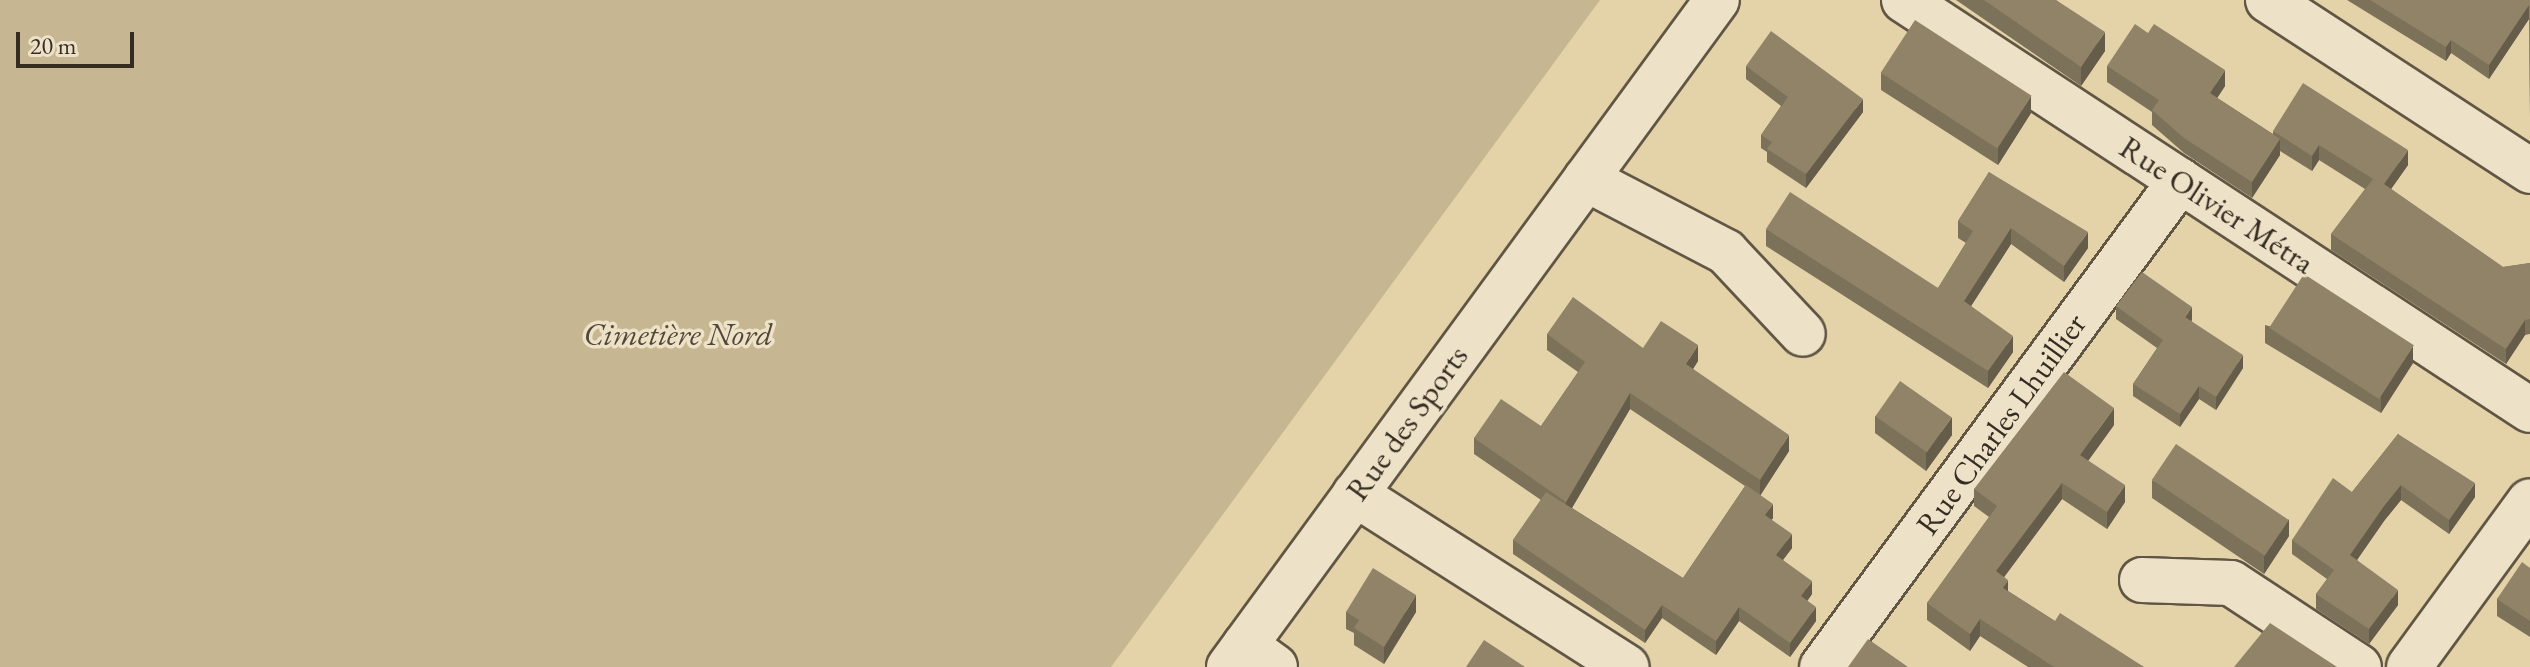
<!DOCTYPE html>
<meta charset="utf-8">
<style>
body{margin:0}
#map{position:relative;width:2530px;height:667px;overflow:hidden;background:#e4d3a9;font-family:"EB Garamond",serif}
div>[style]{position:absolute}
.green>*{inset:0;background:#c6b792}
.roads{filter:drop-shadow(2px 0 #615644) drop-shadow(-2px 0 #615644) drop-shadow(0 2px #615644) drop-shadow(0 -2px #615644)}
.minor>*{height:44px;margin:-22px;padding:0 22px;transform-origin:22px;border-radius:22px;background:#ede2c7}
.wall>*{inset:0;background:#7c7159}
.shaded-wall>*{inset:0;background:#655c49}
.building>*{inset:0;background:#908368;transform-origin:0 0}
span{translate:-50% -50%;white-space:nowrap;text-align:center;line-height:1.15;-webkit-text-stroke:7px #ede2c7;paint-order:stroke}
.street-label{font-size:32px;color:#352c22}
.park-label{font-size:32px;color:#524838;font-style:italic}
.scale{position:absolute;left:16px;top:32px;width:118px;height:36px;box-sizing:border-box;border:4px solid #352c22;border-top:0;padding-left:10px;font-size:24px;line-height:28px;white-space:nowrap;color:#352c22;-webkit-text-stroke:6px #ede2c7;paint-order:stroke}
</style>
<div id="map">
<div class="green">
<div style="clip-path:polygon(0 0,1600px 0,1111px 667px,0 667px)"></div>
</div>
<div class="roads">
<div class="minor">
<div style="left:1904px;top:0;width:748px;rotate:33.22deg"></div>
<div style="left:2268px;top:0;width:313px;rotate:33.1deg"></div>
<div style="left:1586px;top:179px;width:158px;rotate:27.5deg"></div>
<div style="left:1726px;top:252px;width:112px;rotate:46.8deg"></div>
<div style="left:1355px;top:494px;width:322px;rotate:32.5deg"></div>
<div style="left:2142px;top:580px;width:89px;rotate:1.9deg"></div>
<div style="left:2231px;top:583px;width:153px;rotate:33.3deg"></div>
<div style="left:1245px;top:645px;width:37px;rotate:36deg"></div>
<div style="left:1229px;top:667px;width:826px;rotate:-53.81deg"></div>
<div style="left:1822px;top:667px;width:604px;rotate:-53.62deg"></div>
<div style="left:2409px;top:667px;width:205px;rotate:-53.9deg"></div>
</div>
</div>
<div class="wall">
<div style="clip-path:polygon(1956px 0,2056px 0,2105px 51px,2081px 86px)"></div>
<div style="clip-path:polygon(2347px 0,2530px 0,2530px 120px,2529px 19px,2489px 79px,2451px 53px,2446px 61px)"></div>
<div style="clip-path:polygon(1746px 66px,1863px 112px,1806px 188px,1767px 162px,1767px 152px,1761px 148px,1761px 135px,1781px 106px,1746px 79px)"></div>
<div style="clip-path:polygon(2107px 66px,2225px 86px,2217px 98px,2273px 134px,2273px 131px,2408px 165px,2391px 189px,2503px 267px,2530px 263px,2530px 334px,2525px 335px,2506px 364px,2331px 250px,2331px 234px,2365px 189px,2319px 160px,2312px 171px,2280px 151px,2280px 155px,2252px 198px,2184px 153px,2152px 125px,2152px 112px,2107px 82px)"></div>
<div style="clip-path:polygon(1881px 73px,2031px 113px,1998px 165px,1881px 90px)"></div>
<div style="clip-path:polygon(1989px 172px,2088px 248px,2064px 282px,2011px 244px,1971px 306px,2013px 352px,1988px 388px,1766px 246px,1766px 229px,1938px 288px,1966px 243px,1958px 238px,1958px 221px)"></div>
<div style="clip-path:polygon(2116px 306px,2192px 320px,2191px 321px,2243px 368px,2216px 410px,2199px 399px,2180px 427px,2133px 396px,2133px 384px,2157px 348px,2116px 319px)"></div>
<div style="clip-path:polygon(2265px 325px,2413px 363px,2381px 413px,2265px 343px)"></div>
<div style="clip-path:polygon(evenodd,1547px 334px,1643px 348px,1698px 361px,1693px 369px,1789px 451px,1760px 495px,1773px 518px,1771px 520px,1792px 548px,1783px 560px,1812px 594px,1807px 601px,1816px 621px,1790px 657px,1739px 621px,1716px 655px,1662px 618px,1645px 643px,1513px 554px,1513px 540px,1541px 500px,1474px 454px,1474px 438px,1541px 426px,1578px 372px,1547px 350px,1547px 334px,1630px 409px,1745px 486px,1683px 578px,1572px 508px,1630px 409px)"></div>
<div style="clip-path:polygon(1875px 416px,1952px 435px,1926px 471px,1875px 433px)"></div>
<div style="clip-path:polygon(2114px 425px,2088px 461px,2125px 502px,2107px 529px,2062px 499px,2004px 577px,2008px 591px,2055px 621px,2144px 667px,2028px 667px,1980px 636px,1970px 651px,1927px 620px,1927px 603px,1989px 517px,1974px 506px,1974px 489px)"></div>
<div style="clip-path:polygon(2398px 434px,2475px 497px,2449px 534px,2401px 500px,2384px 521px,2357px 560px,2398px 605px,2369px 644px,2316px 609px,2316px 594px,2327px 579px,2292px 554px,2292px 540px,2352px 492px)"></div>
<div style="clip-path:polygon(2152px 480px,2289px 536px,2264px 574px,2152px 498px)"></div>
<div style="clip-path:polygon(2530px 568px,2530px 637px,2497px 616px,2497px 599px)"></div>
<div style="clip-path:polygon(1346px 612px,1416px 612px,1384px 664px,1354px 645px,1354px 633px,1346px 629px)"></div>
</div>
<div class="shaded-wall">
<div style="clip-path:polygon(2529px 5px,2529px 19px,2489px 79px,2489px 65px)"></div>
<div style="clip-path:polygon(2105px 32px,2105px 51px,2081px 86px,2081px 67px)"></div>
<div style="clip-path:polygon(2451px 40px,2451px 53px,2446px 61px,2446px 47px)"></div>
<div style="clip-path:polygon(2225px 70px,2225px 86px,2210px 109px,2210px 93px)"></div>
<div style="clip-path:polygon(2031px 96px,2031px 113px,1998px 165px,1998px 147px)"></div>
<div style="clip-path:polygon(1863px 99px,1863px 112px,1806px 188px,1806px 174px)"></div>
<div style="clip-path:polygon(2280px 139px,2280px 155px,2252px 198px,2252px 182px)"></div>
<div style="clip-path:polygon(2319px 145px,2319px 160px,2312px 171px,2312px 156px)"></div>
<div style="clip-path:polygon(2408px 150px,2408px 165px,2384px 199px,2384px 184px)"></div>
<div style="clip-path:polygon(2011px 228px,2011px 244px,1964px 317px,1964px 301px)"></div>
<div style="clip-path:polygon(2088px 232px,2088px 248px,2064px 282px,2064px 266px)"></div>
<div style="clip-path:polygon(2192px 307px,2192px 320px,2185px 330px,2185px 317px)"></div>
<div style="clip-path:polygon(2525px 320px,2525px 335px,2506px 364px,2506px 349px)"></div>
<div style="clip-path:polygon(2013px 336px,2013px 352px,1988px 388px,1988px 371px)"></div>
<div style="clip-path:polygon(1698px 345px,1698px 361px,1686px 380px,1686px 364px)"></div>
<div style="clip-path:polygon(2413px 346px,2413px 363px,2381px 413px,2381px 396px)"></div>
<div style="clip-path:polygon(2243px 355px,2243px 368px,2216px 410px,2216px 397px)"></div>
<div style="clip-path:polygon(2199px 386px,2199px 399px,2180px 427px,2180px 414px)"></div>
<div style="clip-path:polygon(1630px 393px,1630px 409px,1566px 518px,1566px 502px)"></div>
<div style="clip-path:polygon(2114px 408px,2114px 425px,2080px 472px,2080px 455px)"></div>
<div style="clip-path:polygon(1952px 417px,1952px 435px,1926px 471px,1926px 453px)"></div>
<div style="clip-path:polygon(1789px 435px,1789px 451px,1760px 496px,1760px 480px)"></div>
<div style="clip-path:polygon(2062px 483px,2062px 499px,1996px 588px,1996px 571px)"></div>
<div style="clip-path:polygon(2475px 483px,2475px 497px,2449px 534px,2449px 520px)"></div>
<div style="clip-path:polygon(2125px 485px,2125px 502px,2107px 529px,2107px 512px)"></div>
<div style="clip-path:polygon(2401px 485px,2401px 500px,2384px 521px,2350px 570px,2350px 555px,2384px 506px)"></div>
<div style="clip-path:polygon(1773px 504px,1773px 518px,1765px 529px,1765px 515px)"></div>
<div style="clip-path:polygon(2289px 519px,2289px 536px,2264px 574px,2264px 556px)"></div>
<div style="clip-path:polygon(1792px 534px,1792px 548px,1776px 569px,1776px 555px)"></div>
<div style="clip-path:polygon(2008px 580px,2008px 597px,2003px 588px)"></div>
<div style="clip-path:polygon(1812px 581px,1812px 594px,1801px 610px,1801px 596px)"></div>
<div style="clip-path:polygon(2398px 590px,2398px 605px,2369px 644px,2369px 629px)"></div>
<div style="clip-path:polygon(1416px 595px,1416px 612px,1384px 664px,1384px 647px)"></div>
<div style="clip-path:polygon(1662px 605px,1662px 618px,1645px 643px,1645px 630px)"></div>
<div style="clip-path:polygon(1739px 607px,1739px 621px,1716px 655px,1716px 641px)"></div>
<div style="clip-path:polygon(1816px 607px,1816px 621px,1790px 657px,1790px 643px)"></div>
<div style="clip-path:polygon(1980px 619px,1980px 636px,1970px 651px,1970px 634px)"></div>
</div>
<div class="building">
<div style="clip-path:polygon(1984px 0,2056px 0,2105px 32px,2081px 67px)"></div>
<div style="clip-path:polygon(2370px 0,2530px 0,2530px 106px,2529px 5px,2489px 65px,2451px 40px,2446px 47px)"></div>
<div style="left:1915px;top:20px;width:139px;height:63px;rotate:33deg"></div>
<div style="clip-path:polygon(2135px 24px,2148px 33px,2154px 24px,2225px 70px,2210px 93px,2280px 139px,2252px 182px,2184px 138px,2152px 110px,2159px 100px,2107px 66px)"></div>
<div style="clip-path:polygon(1771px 31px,1863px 99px,1806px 174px,1767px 149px,1772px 142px,1761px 135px,1788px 97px,1746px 66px)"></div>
<div style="clip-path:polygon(2303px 83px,2408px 150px,2384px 184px,2503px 267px,2530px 263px,2530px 319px,2525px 320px,2506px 349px,2331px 234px,2373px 179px,2319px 145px,2312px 156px,2273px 131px)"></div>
<div style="clip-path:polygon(1989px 172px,2088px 232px,2064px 266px,2011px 228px,1964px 301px,2013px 336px,1988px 371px,1766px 229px,1790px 192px,1938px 288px,1973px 231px,1958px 221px)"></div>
<div style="clip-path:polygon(2142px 272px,2192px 307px,2185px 317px,2243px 355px,2216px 397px,2199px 386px,2180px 414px,2133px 384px,2163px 340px,2116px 306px)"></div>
<div style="left:2304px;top:274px;width:131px;height:64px;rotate:33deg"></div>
<div style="clip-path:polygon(1573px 297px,1643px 348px,1661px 321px,1698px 345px,1686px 364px,1789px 435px,1760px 480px,1630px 393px,1566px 502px,1474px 438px,1501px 399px,1541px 426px,1585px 362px,1547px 334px)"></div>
<div style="clip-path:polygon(2064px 372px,2114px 408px,2080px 455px,2125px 485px,2107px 512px,2062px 483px,1996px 571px,2008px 580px,2003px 588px,2055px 621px,2060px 613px,2144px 667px,2054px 667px,1980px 619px,1970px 634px,1927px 603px,1997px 506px,1974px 489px)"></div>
<div style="left:1900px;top:381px;width:63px;height:43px;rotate:35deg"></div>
<div style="clip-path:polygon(2398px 434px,2475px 483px,2449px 520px,2401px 485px,2384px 506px,2350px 555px,2398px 590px,2369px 629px,2316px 594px,2334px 570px,2292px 540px,2333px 478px,2352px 492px)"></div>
<div style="left:2176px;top:444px;width:136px;height:43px;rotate:34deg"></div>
<div style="clip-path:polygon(1746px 485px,1773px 504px,1765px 515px,1792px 534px,1776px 555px,1812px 581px,1801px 596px,1816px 607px,1790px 643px,1739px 607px,1716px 641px,1662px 605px,1645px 630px,1513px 540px,1546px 492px,1683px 578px)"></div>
<div style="clip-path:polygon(2522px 562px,2530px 568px,2530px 621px,2497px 599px)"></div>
<div style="clip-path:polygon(1373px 568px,1416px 595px,1384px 647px,1354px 628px,1359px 620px,1346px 612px)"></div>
<div style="clip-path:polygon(2270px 623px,2337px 667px,2234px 667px)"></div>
<div style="clip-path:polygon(1868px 639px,1908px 667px,1848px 667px)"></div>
<div style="clip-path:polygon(1484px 640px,1525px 667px,1466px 667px)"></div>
</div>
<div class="street-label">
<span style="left:2217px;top:205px;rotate:33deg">Rue Olivier Métra</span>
<span style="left:1407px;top:423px;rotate:-54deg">Rue des Sports</span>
<span style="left:2001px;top:424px;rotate:-54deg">Rue Charles Lhuillier</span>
</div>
<div class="park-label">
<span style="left:678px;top:334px">Cimetière Nord</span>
</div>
<div class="scale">20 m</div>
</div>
